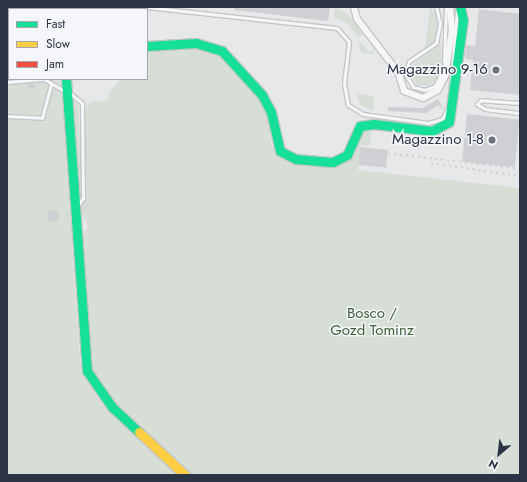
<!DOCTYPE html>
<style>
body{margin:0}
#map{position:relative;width:527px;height:482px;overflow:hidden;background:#e6e8ea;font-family:Jost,sans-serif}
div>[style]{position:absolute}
.green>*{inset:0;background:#d6ded6}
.building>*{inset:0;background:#ced0d3;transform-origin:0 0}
.round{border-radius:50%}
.roads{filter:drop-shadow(1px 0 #c4c6c8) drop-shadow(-1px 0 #c4c6c8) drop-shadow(0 1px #c4c6c8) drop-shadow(0 -1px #c4c6c8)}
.lane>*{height:3px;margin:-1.5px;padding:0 1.5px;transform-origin:1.5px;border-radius:1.5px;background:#f5f6f7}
.street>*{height:6px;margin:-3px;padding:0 3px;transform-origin:3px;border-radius:3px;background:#f5f6f7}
.fast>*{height:9px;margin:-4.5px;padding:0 4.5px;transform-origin:4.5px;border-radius:4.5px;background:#16e098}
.slow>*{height:9px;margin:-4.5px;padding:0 4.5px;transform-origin:4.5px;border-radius:4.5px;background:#ffcf43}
.jam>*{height:9px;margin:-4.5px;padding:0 4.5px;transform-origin:4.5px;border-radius:4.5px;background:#f24e42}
.rail>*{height:2px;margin-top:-1px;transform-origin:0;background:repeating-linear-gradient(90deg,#cecfd2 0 2px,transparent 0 6px)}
.dots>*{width:11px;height:11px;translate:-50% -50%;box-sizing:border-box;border:2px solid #f4f6f9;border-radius:50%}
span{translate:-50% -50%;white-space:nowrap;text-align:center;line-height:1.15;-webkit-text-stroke:3px #f4f6f9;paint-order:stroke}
.poi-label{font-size:15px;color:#2b3445}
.right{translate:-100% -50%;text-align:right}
.park-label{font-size:15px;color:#3f6138}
.frame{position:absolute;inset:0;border:8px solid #2b3445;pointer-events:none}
.legend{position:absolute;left:8px;top:8px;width:140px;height:72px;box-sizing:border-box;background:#f4f6f9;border:1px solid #a4a8b1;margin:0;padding:5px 7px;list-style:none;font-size:12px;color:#2b3445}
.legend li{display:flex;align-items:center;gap:8px;height:20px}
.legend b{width:20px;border:1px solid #a4a8b1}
.north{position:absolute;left:479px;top:434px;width:40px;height:40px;-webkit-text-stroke:3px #f4f6f9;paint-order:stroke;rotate:208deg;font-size:11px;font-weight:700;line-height:16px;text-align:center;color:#2b3445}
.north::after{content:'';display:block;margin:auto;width:14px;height:18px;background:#2b3445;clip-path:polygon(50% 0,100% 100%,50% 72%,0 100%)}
</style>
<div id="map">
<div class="green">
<div style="clip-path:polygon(335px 7px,350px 16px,363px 35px,358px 37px,347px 23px,334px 17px)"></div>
<div style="clip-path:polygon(430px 7px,436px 13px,437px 33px,434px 43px,425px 50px)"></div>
<div style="clip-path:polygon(358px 39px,369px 52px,373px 50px,375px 54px,361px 53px)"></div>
<div style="clip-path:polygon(441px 44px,442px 66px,437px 80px,427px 86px,417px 85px,411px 76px,411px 66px)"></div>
<div style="clip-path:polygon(182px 45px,216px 50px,262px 101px,269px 118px,271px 143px,276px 150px,333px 164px,359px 133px,371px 128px,370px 146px,360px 145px,358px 170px,520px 188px,520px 475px,190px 475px,115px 404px,95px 377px,90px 364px,78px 234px,87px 229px,87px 225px,86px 220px,78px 218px,77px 210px,86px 199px,84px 107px,91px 102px,108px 100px,108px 94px,121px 79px,147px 79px,147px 52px)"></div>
<div style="clip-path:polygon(7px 51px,9px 79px,61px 79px,80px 360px,84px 376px,103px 405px,178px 475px,7px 475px)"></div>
<div style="clip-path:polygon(356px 93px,374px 96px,373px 111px,360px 105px)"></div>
<div style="clip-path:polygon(70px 98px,79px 106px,81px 196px,78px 200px)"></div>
</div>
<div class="building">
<div style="clip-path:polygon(234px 7px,330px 7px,328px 21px,234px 10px)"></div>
<div style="clip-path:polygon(479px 9px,520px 14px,520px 95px,470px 90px,473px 60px,465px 59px,466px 45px,475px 46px)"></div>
<div style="clip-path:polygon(28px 84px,34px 84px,35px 88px,28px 89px)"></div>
<div style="clip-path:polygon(438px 99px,444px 110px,438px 105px,426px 113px,388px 111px,388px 107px,423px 108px)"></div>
<div style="left:467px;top:114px;width:53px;height:48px;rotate:6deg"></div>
<div style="left:360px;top:147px;width:28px;height:18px;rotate:6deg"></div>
<div class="round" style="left:47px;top:210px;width:12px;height:12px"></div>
</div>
<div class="roads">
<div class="lane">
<div style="left:147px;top:7px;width:191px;rotate:6.3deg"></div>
<div style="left:337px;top:28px;width:18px;rotate:49deg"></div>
<div style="left:349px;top:42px;width:41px;rotate:97deg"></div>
<div style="left:344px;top:83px;width:22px;rotate:80deg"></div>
<div style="left:348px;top:105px;width:17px;rotate:31deg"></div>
<div style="left:363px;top:114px;width:66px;rotate:7.9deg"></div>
<div style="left:428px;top:123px;width:15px;rotate:-16deg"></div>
<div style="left:442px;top:119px;width:15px;rotate:-62deg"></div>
<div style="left:449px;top:106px;width:95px;rotate:-85.2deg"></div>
<div style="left:436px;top:7px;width:16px;rotate:76deg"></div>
<div style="left:440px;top:23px;width:20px;rotate:101deg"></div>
<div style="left:436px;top:43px;width:32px;rotate:146deg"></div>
<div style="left:409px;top:61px;width:13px;rotate:108deg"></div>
<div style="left:405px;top:73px;width:16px;rotate:60deg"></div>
<div style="left:413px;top:87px;width:12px;rotate:14deg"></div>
<div style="left:425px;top:90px;width:11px;rotate:-22deg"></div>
<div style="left:435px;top:86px;width:18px;rotate:-63deg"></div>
<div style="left:109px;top:9px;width:2px;rotate:-63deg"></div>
<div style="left:115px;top:9px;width:2px;rotate:-63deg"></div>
<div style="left:136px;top:9px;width:7px;rotate:-16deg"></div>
<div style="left:444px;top:61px;width:54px;rotate:-87.9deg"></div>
<div style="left:7px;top:62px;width:2px;rotate:-27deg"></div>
<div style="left:44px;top:79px;width:21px;rotate:31deg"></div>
<div style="left:7px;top:82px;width:35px;rotate:-5deg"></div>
<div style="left:71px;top:94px;width:14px;rotate:39deg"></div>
<div style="left:82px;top:103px;width:95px;rotate:89.4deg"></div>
<div style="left:83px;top:198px;width:10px;rotate:127deg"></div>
<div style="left:520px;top:103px;width:39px;rotate:-176deg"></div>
<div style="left:481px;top:100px;width:6px;rotate:135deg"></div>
<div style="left:477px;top:104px;width:9px;rotate:32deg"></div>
<div style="left:485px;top:109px;width:35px;rotate:7deg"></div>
<div style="left:7px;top:116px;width:35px;rotate:3deg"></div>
<div style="left:42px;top:118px;width:34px;rotate:-75deg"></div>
</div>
<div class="street">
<div style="left:354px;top:7px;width:12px;rotate:76deg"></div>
<div style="left:357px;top:19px;width:67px;rotate:52.3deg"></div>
<div style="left:398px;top:72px;width:20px;rotate:72deg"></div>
<div style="left:404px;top:91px;width:20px;rotate:20deg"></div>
<div style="left:423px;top:98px;width:17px;rotate:-28deg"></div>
<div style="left:438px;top:90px;width:16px;rotate:-63deg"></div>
<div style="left:445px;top:76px;width:47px;rotate:-81.3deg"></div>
<div style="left:452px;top:30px;width:23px;rotate:-95deg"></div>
<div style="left:103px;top:9px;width:3px;rotate:-45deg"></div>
<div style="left:120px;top:9px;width:2px;rotate:-63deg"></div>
<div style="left:7px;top:37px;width:2px"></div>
<div style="left:7px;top:46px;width:2px"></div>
</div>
<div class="fast">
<div style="left:61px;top:7px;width:2px;rotate:63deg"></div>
<div style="left:93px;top:9px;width:3px;rotate:-45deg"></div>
<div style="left:147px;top:46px;width:49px;rotate:-3.5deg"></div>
<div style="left:196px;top:43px;width:27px;rotate:17deg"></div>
<div style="left:222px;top:51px;width:59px;rotate:47.7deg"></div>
<div style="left:262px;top:95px;width:19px;rotate:62deg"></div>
<div style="left:271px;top:112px;width:40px;rotate:77deg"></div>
<div style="left:280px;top:151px;width:18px;rotate:27deg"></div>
<div style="left:296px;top:159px;width:37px;rotate:5deg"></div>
<div style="left:333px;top:162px;width:16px;rotate:-27deg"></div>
<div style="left:347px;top:155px;width:32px;rotate:-66deg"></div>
<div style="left:360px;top:126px;width:14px;rotate:-8deg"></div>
<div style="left:374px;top:124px;width:58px;rotate:6.9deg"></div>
<div style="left:432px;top:131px;width:19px;rotate:-28deg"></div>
<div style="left:449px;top:122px;width:103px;rotate:-82.2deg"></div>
<div style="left:463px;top:20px;width:13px;rotate:-103deg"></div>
<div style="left:66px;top:79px;width:293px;rotate:85.9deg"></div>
<div style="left:87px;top:371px;width:44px;rotate:55.2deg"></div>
<div style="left:112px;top:407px;width:37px;rotate:43deg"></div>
</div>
<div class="slow">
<div style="left:139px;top:432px;width:63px;rotate:43.1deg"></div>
</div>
<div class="jam">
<div style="left:7px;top:29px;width:2px"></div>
</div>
</div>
<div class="rail">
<div style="left:370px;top:151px;width:151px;rotate:6.8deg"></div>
<div style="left:431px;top:163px;width:90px;rotate:8.3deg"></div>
</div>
<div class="dots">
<div style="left:496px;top:70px;background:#6c737f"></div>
<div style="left:492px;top:140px;background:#6c737f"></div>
</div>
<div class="poi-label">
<span class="right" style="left:488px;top:70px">Magazzino 9-16</span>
<span class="right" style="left:484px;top:140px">Magazzino 1-8</span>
</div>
<div class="park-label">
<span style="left:372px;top:322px">Bosco /<br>Gozd Tominz</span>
</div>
<div class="frame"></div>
<ul class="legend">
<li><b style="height:5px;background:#16e098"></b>Fast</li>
<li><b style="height:5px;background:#ffcf43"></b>Slow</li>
<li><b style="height:5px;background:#f24e42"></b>Jam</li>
</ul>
<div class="north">N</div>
</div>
